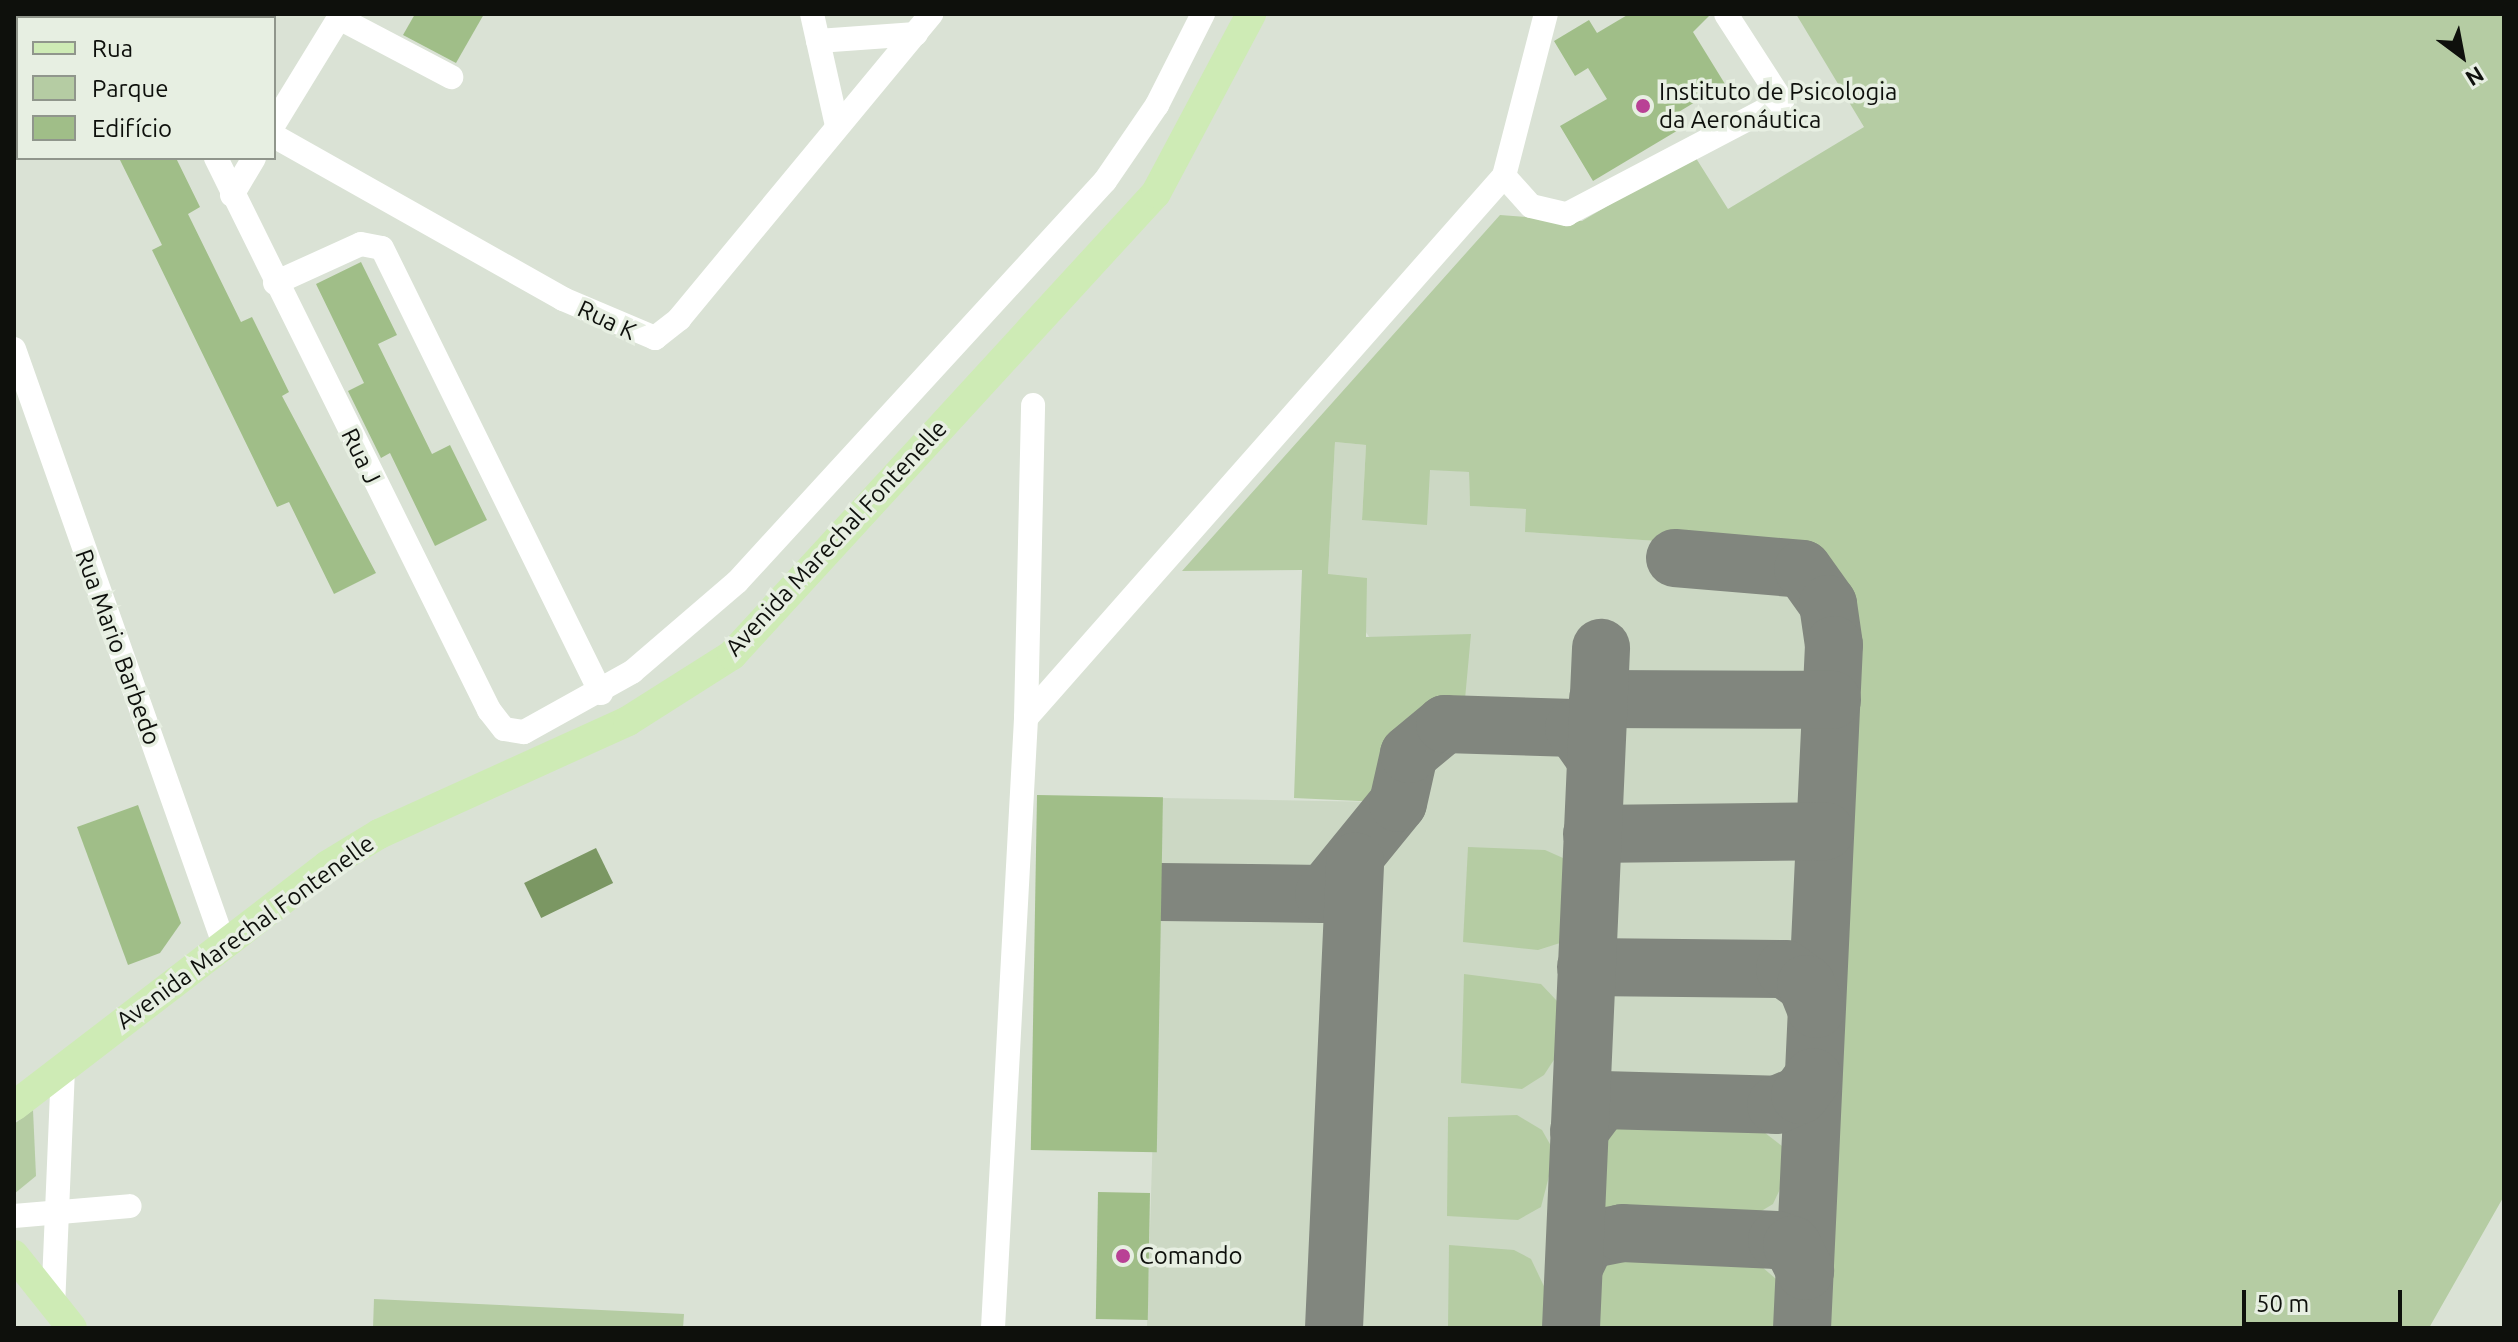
<!DOCTYPE html>
<meta charset="utf-8">
<style>
body{margin:0}
#map{position:relative;width:2518px;height:1342px;overflow:hidden;background:#dae2d5;font-family:Ubuntu,sans-serif}
div>[style]{position:absolute}
.built>*{inset:0;background:#ccd8c4}
.green>*{inset:0;background:#b5cca3}
.water>*{inset:0;background:#7b9763;transform-origin:0 0}
.taxiway>*{height:58px;margin:-29px;padding:0 29px;transform-origin:29px;border-radius:29px;background:#81867e}
.building>*{inset:0;background:#a0be88;transform-origin:0 0}
.minor>*{height:24px;margin:-12px;padding:0 12px;transform-origin:12px;border-radius:12px;background:#fff}
.major>*{height:30px;margin:-15px;padding:0 15px;transform-origin:15px;border-radius:15px;background:#ceebb5}
.dots>*{width:22px;height:22px;translate:-50% -50%;box-sizing:border-box;border:4px solid #e7efe2;border-radius:50%}
span{translate:-50% -50%;white-space:nowrap;text-align:center;line-height:1.15;-webkit-text-stroke:7px #e7efe2;paint-order:stroke}
.poi-label{font-size:24px;color:#0e100c}
.left{translate:0 -50%;text-align:left}
.street-label{font-size:24px;color:#0e100c}
.frame{position:absolute;inset:0;border:16px solid #0e100c;pointer-events:none}
.legend{position:absolute;left:16px;top:16px;width:260px;height:144px;box-sizing:border-box;background:#e7efe2;border:2px solid #90968c;margin:0;padding:10px 14px;list-style:none;font-size:24px;color:#0e100c}
.legend li{display:flex;align-items:center;gap:16px;height:40px}
.legend b{width:40px;border:2px solid #90968c}
.north{position:absolute;left:2422px;top:16px;width:80px;height:80px;-webkit-text-stroke:6px #e7efe2;paint-order:stroke;rotate:148deg;font-size:22px;font-weight:700;line-height:32px;text-align:center;color:#0e100c}
.north::after{content:'';display:block;margin:auto;width:28px;height:36px;background:#0e100c;clip-path:polygon(50% 0,100% 100%,50% 72%,0 100%)}
.scale{position:absolute;left:2242px;top:1290px;width:160px;height:36px;box-sizing:border-box;border:4px solid #0e100c;border-top:0;padding-left:10px;font-size:24px;line-height:28px;white-space:nowrap;color:#0e100c;-webkit-text-stroke:6px #e7efe2;paint-order:stroke}
</style>
<div id="map">
<div class="built">
<div style="clip-path:polygon(1335px 442px,1366px 445px,1362px 520px,1430px 469px,1469px 472px,1470px 506px,1526px 509px,1526px 532px,1774px 549px,1815px 561px,1836px 584px,1849px 623px,1819px 1328px,1147px 1328px,1163px 798px,1380px 802px,1381px 765px,1396px 735px,1421px 715px,1328px 575px)"></div>
</div>
<div class="green">
<div style="clip-path:polygon(1796px 14px,2504px 14px,2504px 1196px,2429px 1328px,1819px 1328px,1849px 623px,1836px 584px,1815px 561px,1774px 549px,1525px 532px,1526px 509px,1470px 506px,1469px 472px,1430px 470px,1427px 525px,1362px 520px,1366px 445px,1335px 442px,1328px 574px,1367px 578px,1366px 637px,1471px 634px,1465px 699px,1421px 715px,1396px 735px,1381px 765px,1381px 802px,1294px 798px,1302px 570px,1182px 571px,1500px 215px,1582px 221px,1694px 155px,1728px 209px,1864px 127px)"></div>
<div style="clip-path:polygon(1468px 847px,1545px 850px,1563px 858px,1571px 873px,1560px 943px,1538px 950px,1463px 942px)"></div>
<div style="clip-path:polygon(1464px 974px,1541px 984px,1557px 1001px,1559px 1052px,1544px 1075px,1522px 1089px,1461px 1083px)"></div>
<div style="clip-path:polygon(33px 1110px,36px 1176px,14px 1194px,14px 1124px)"></div>
<div style="clip-path:polygon(1517px 1115px,1542px 1130px,1555px 1153px,1541px 1207px,1518px 1220px,1447px 1216px,1448px 1117px)"></div>
<div style="clip-path:polygon(1618px 1121px,1751px 1122px,1782px 1146px,1786px 1176px,1773px 1204px,1748px 1219px,1617px 1218px,1591px 1199px,1582px 1171px,1593px 1140px)"></div>
<div style="clip-path:polygon(1449px 1245px,1514px 1250px,1531px 1259px,1551px 1301px,1543px 1328px,1448px 1328px)"></div>
<div style="clip-path:polygon(1616px 1252px,1754px 1260px,1776px 1279px,1781px 1308px,1773px 1328px,1582px 1328px,1578px 1302px,1590px 1275px)"></div>
<div style="clip-path:polygon(374px 1299px,684px 1314px,683px 1328px,373px 1328px)"></div>
</div>
<div class="water">
<div style="left:596px;top:848px;width:39px;height:80px;rotate:64deg"></div>
</div>
<div class="taxiway">
<div style="left:1675px;top:558px;width:128px;rotate:4.9deg"></div>
<div style="left:1803px;top:569px;width:43px;rotate:54.5deg"></div>
<div style="left:1828px;top:604px;width:41px;rotate:81.7deg"></div>
<div style="left:1834px;top:645px;width:684px;rotate:92.68deg"></div>
<div style="left:1598px;top:699px;width:234px;rotate:0.2deg"></div>
<div style="left:1592px;top:834px;width:233px;rotate:-0.7deg"></div>
<div style="left:1160px;top:892px;width:164px;rotate:0.7deg"></div>
<div style="left:1324px;top:894px;width:117px;rotate:-50.9deg"></div>
<div style="left:1398px;top:803px;width:50px;rotate:-77.3deg"></div>
<div style="left:1409px;top:754px;width:47px;rotate:-39.8deg"></div>
<div style="left:1445px;top:724px;width:129px;rotate:1.8deg"></div>
<div style="left:1574px;top:728px;width:37px;rotate:55deg"></div>
<div style="left:1586px;top:967px;width:199px;rotate:0.6deg"></div>
<div style="left:1785px;top:969px;width:26px;rotate:36deg"></div>
<div style="left:1806px;top:984px;width:27px;rotate:68deg"></div>
<div style="left:1579px;top:1131px;width:39px;rotate:-53deg"></div>
<div style="left:1602px;top:1100px;width:174px;rotate:1.6deg"></div>
<div style="left:1776px;top:1105px;width:26px;rotate:-23deg"></div>
<div style="left:1800px;top:1095px;width:22px;rotate:-54deg"></div>
<div style="left:1574px;top:1267px;width:30px;rotate:-64deg"></div>
<div style="left:1587px;top:1240px;width:36px;rotate:-11deg"></div>
<div style="left:1622px;top:1233px;width:155px;rotate:2.6deg"></div>
<div style="left:1777px;top:1240px;width:16px;rotate:18deg"></div>
<div style="left:1792px;top:1245px;width:29px;rotate:63deg"></div>
<div style="left:1334px;top:1328px;width:467px;rotate:-87.4deg"></div>
<div style="left:1571px;top:1328px;width:681px;rotate:-87.47deg"></div>
</div>
<div class="building">
<div style="clip-path:polygon(415px 14px,484px 14px,456px 63px,403px 35px)"></div>
<div style="clip-path:polygon(1629px 14px,1711px 14px,1693px 32px,1725px 84px,1672px 116px,1680px 129px,1593px 181px,1560px 126px,1607px 99px,1588px 68px,1575px 76px,1554px 41px,1589px 20px,1597px 33px)"></div>
<div style="clip-path:polygon(119px 158px,176px 158px,200px 207px,188px 214px,241px 322px,252px 317px,289px 392px,282px 396px,376px 573px,334px 594px,289px 502px,277px 507px,152px 250px,162px 245px)"></div>
<div style="clip-path:polygon(361px 262px,397px 335px,378px 344px,432px 454px,450px 445px,487px 520px,435px 546px,390px 453px,381px 458px,348px 391px,364px 383px,316px 284px)"></div>
<div style="left:1037px;top:795px;width:126px;height:355px;rotate:1deg"></div>
<div style="clip-path:polygon(138px 805px,181px 923px,160px 953px,128px 965px,77px 827px)"></div>
<div style="left:1098px;top:1192px;width:52px;height:127px;rotate:1deg"></div>
</div>
<div class="minor">
<div style="left:146px;top:14px;width:4px;rotate:63deg"></div>
<div style="left:812px;top:14px;width:115px;rotate:77.4deg"></div>
<div style="left:818px;top:41px;width:98px;rotate:-4.1deg"></div>
<div style="left:274px;top:124px;width:124px;rotate:-58.5deg"></div>
<div style="left:339px;top:18px;width:127px;rotate:27.8deg"></div>
<div style="left:274px;top:136px;width:332px;rotate:29.4deg"></div>
<div style="left:563px;top:299px;width:100px;rotate:23deg"></div>
<div style="left:655px;top:338px;width:31px;rotate:-38deg"></div>
<div style="left:679px;top:319px;width:396px;rotate:-50.4deg"></div>
<div style="left:216px;top:158px;width:616px;rotate:63.68deg"></div>
<div style="left:489px;top:710px;width:24px;rotate:52deg"></div>
<div style="left:504px;top:729px;width:20px;rotate:9deg"></div>
<div style="left:524px;top:732px;width:124px;rotate:-29.1deg"></div>
<div style="left:632px;top:672px;width:138px;rotate:-40.6deg"></div>
<div style="left:737px;top:582px;width:544px;rotate:-47.46deg"></div>
<div style="left:1105px;top:181px;width:92px;rotate:-55.6deg"></div>
<div style="left:1157px;top:105px;width:102px;rotate:-63.2deg"></div>
<div style="left:1504px;top:176px;width:40px;rotate:48deg"></div>
<div style="left:1531px;top:206px;width:37px;rotate:13deg"></div>
<div style="left:1567px;top:214px;width:243px;rotate:-27.7deg"></div>
<div style="left:1782px;top:101px;width:103px;rotate:-122.8deg"></div>
<div style="left:232px;top:195px;width:43px;rotate:-59.3deg"></div>
<div style="left:275px;top:283px;width:94px;rotate:-24.4deg"></div>
<div style="left:361px;top:244px;width:21px;rotate:11deg"></div>
<div style="left:382px;top:248px;width:496px;rotate:63.8deg"></div>
<div style="left:14px;top:349px;width:631px;rotate:70.56deg"></div>
<div style="left:1026px;top:718px;width:723px;rotate:-48.59deg"></div>
<div style="left:1504px;top:176px;width:167px;rotate:-75.5deg"></div>
<div style="left:14px;top:1216px;width:116px;rotate:-4.9deg"></div>
<div style="left:53px;top:1307px;width:241px;rotate:-87.6deg"></div>
<div style="left:993px;top:1328px;width:611px;rotate:-86.9deg"></div>
<div style="left:1026px;top:718px;width:313px;rotate:-88.7deg"></div>
</div>
<div class="major">
<div style="left:14px;top:1106px;width:396px;rotate:-37.5deg"></div>
<div style="left:328px;top:865px;width:60px;rotate:-31.3deg"></div>
<div style="left:379px;top:834px;width:273px;rotate:-24.4deg"></div>
<div style="left:628px;top:721px;width:123px;rotate:-32.4deg"></div>
<div style="left:732px;top:655px;width:627px;rotate:-47.46deg"></div>
<div style="left:1156px;top:193px;width:203px;rotate:-62deg"></div>
<div style="left:14px;top:1255px;width:93px;rotate:51.5deg"></div>
</div>
<div class="dots">
<div style="left:1643px;top:106px;background:#b94195"></div>
<div style="left:1123px;top:1256px;background:#b94195"></div>
</div>
<div class="poi-label">
<span class="left" style="left:1659px;top:106px">Instituto de Psicologia<br>da Aeronáutica</span>
<span class="left" style="left:1139px;top:1256px">Comando</span>
</div>
<div class="street-label">
<span style="left:607px;top:320px;rotate:25deg">Rua K</span>
<span style="left:361px;top:456px;rotate:64deg">Rua J</span>
<span style="left:836px;top:538px;rotate:-47deg">Avenida Marechal Fontenelle</span>
<span style="left:118px;top:647px;rotate:70deg">Rua Mario Barbedo</span>
<span style="left:245px;top:932px;rotate:-36deg">Avenida Marechal Fontenelle</span>
</div>
<div class="frame"></div>
<ul class="legend">
<li><b style="height:10px;background:#ceebb5"></b>Rua</li>
<li><b style="height:22px;background:#b5cca3"></b>Parque</li>
<li><b style="height:22px;background:#a0be88"></b>Edifício</li>
</ul>
<div class="north">N</div>
<div class="scale">50 m</div>
</div>
